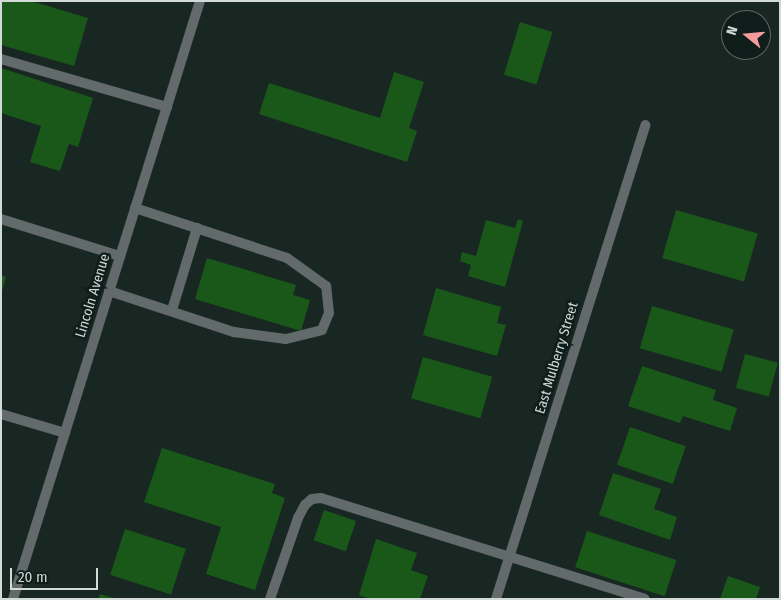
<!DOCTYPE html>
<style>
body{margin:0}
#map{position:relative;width:781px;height:600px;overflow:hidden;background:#192723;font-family:"Fira Sans Condensed",sans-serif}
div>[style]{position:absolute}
.building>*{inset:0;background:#195819;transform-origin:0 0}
.service>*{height:10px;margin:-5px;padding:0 5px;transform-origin:5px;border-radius:5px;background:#626a6b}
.minor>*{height:10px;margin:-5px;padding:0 5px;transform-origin:5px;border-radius:5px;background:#626a6b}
.tertiary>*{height:10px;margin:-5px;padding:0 5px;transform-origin:5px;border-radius:5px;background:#626a6b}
span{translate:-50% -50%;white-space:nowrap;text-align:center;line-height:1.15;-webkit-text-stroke:5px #0f1e1a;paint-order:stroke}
.street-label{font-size:14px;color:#d1dad7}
.frame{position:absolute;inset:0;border:2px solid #d1dad7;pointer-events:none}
.north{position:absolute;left:721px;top:10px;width:50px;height:50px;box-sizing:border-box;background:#0f1e1a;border:1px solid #5d6966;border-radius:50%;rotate:287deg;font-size:14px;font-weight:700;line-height:20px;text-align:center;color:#d1dad7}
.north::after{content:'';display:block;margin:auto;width:18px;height:22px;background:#f59b9c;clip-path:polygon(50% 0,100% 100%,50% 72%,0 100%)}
.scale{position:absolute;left:10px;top:568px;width:88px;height:22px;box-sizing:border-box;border:2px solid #d1dad7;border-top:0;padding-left:6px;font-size:15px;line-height:18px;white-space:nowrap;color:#d1dad7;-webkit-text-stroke:4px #0f1e1a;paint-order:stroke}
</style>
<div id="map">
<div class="building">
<div style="clip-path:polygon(1px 1px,31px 1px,88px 18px,74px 66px,1px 45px)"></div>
<div style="left:520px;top:22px;width:34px;height:55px;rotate:17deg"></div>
<div style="clip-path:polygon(1px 68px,93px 98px,78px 147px,69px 144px,60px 171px,30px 162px,41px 126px,1px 113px)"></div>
<div style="clip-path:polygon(394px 72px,424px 82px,409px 128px,417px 131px,407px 162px,259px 114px,269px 83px,380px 118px)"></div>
<div style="left:676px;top:210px;width:85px;height:50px;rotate:16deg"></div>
<div style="clip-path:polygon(518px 219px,523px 221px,505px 287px,468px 276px,471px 265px,460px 261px,462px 252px,476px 256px,486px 220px,515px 228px)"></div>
<div style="clip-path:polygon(207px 258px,296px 285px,293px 295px,310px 300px,301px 331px,195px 299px)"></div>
<div style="clip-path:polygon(1px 275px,6px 277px,2px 291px,1px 291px)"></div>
<div style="clip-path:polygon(436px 288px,501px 307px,497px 323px,506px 325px,497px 356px,423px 335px)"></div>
<div style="left:652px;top:306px;width:85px;height:44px;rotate:16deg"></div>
<div style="left:745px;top:354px;width:34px;height:35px;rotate:15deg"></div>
<div style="left:423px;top:357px;width:72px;height:43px;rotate:16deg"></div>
<div style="clip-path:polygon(642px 366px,716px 390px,713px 400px,737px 408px,730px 431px,683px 416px,680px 423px,628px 406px)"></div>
<div style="left:630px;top:427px;width:59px;height:40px;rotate:19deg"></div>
<div style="clip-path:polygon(162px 448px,275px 484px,272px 493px,285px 498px,255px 590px,206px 574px,221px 527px,144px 502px)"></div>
<div style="clip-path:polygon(613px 473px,661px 489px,654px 509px,677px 517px,670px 540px,599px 515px)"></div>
<div style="left:324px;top:510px;width:34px;height:32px;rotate:19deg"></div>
<div style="left:125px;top:529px;width:64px;height:48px;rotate:18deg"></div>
<div style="left:587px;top:531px;width:94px;height:38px;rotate:18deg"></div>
<div style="clip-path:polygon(376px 539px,417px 553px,411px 570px,428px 576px,420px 599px,370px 599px,359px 595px)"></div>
<div style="clip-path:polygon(728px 576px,760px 587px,756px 599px,720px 599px)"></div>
<div style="clip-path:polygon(100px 594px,114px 598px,114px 599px,98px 599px)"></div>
</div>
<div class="service">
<div style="left:1px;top:59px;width:173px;rotate:16.1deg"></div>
<div style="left:109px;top:291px;width:132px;rotate:18.2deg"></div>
<div style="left:234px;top:332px;width:52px;rotate:7.7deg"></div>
<div style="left:286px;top:339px;width:37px;rotate:-14deg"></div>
<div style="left:322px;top:330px;width:18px;rotate:-68deg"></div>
<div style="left:329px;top:313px;width:27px;rotate:-96deg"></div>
<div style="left:326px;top:286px;width:48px;rotate:-144.3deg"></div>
<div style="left:287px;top:258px;width:160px;rotate:-161.8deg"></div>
<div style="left:172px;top:310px;width:86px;rotate:-73deg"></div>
<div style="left:1px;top:414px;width:67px;rotate:16.5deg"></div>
<div style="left:270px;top:599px;width:86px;rotate:-70.9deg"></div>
<div style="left:298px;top:518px;width:15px;rotate:-62deg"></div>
<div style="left:305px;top:505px;width:9px;rotate:-41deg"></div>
<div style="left:312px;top:499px;width:9px;rotate:-6deg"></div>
<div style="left:321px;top:498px;width:339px;rotate:17.3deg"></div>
</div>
<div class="minor">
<div style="left:1px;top:219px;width:125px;rotate:17.3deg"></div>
<div style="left:496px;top:599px;width:497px;rotate:-72.5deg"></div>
</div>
<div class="tertiary">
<div style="left:13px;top:599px;width:627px;rotate:-72.64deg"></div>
</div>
<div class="street-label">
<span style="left:93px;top:296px;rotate:-73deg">Lincoln Avenue</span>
<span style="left:557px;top:358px;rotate:-73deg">East Mulberry Street</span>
</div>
<div class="frame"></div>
<div class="north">N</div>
<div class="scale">20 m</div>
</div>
